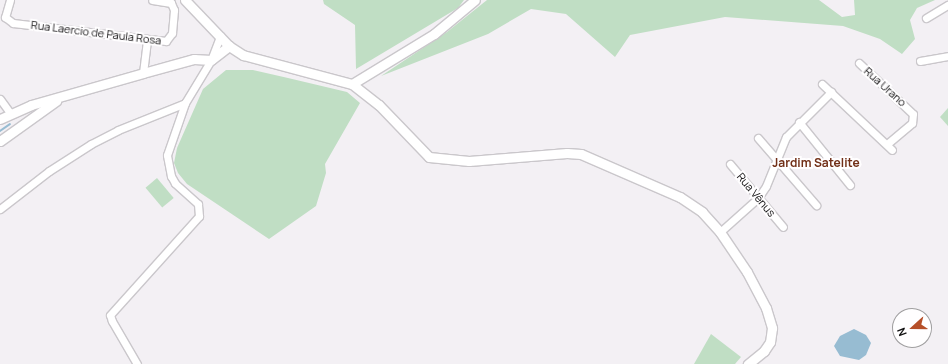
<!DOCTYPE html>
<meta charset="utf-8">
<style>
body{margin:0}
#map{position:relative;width:948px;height:364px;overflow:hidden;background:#f3f0f4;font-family:Manrope,sans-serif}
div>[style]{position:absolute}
.green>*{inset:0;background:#c0dec4;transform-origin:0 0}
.water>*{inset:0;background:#97bcd2}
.stream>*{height:2px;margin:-1px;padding:0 1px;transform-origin:1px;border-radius:1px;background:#97bcd2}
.roads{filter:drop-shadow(1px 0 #cac7cb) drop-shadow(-1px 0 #cac7cb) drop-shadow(0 1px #cac7cb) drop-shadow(0 -1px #cac7cb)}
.minor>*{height:7px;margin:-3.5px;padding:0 3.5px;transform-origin:3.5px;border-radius:3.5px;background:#fff}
.tertiary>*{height:9px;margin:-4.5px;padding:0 4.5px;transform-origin:4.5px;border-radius:4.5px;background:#fff}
span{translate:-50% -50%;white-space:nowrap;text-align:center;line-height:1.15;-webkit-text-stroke:4px #fffeff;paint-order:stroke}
.street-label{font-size:11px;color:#111011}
.neighbourhood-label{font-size:12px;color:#712f17;font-weight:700}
.north{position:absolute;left:892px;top:308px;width:40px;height:40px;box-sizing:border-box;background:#fffeff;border:1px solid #a09fa0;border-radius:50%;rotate:249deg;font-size:11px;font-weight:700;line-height:16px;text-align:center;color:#111011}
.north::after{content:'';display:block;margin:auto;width:14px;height:18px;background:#b64f29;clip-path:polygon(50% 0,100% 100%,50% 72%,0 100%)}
</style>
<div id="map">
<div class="green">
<div style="clip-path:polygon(323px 0,464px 0,458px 8px,356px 69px,355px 25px,324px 4px)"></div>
<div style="clip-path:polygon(487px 0,819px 0,842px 17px,855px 15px,854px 0,935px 0,917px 8px,910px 20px,915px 39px,902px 54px,880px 39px,843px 26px,725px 17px,630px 35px,615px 57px,566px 14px,531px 9px,488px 34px,381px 76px,447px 32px)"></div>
<div style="clip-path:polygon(226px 70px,253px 70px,288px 78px,347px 92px,360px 103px,325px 164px,326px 173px,316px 206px,269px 239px,187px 184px,178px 173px,174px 163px,177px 148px,203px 89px)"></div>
<div style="clip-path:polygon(948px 108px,948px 126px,940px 117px)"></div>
<div style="left:157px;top:178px;width:26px;height:15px;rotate:50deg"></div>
<div style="clip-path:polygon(711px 334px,741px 357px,735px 364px,694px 364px)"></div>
</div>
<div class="water">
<div style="clip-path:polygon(854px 329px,866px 335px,871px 343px,866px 355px,859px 360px,840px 356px,834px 346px,840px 336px)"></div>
</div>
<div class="stream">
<div style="left:0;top:131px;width:12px;rotate:-35deg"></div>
</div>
<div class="roads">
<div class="minor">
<div style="left:10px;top:0;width:18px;rotate:106deg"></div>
<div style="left:5px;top:17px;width:10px;rotate:37deg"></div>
<div style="left:13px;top:23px;width:154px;rotate:6.7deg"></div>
<div style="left:166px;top:41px;width:10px;rotate:-53deg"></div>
<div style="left:172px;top:33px;width:23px;rotate:-85deg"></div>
<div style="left:174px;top:10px;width:8px;rotate:-113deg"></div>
<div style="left:171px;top:3px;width:19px;rotate:-171deg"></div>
<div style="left:926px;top:18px;width:26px;rotate:-31deg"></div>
<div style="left:920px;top:61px;width:28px;rotate:-10deg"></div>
<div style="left:859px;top:63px;width:74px;rotate:43.4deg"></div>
<div style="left:913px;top:114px;width:9px;rotate:96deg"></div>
<div style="left:912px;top:123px;width:33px;rotate:140deg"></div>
<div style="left:143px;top:73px;width:34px;rotate:-83deg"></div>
<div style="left:822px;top:84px;width:96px;rotate:43.3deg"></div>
<div style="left:0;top:99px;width:17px;rotate:54deg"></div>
<div style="left:799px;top:122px;width:81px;rotate:51deg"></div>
<div style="left:758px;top:138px;width:89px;rotate:49.1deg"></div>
<div style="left:730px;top:164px;width:82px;rotate:49.9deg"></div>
<div style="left:0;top:209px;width:62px;rotate:-37.8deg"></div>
<div style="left:49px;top:171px;width:50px;rotate:-32.7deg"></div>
<div style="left:91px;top:144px;width:30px;rotate:-27deg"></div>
<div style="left:118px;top:130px;width:72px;rotate:-21.9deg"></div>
<div style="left:720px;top:232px;width:51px;rotate:-41.8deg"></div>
<div style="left:758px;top:198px;width:14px;rotate:-56deg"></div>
<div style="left:766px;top:186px;width:53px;rotate:-67.8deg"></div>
<div style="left:786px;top:137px;width:64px;rotate:-45deg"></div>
<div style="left:137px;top:364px;width:50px;rotate:-120.2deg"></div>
<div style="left:112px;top:321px;width:6px;rotate:-108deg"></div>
<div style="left:110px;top:315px;width:133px;rotate:-48deg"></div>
<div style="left:199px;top:216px;width:12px;rotate:-95deg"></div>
<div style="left:198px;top:204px;width:31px;rotate:-138deg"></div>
<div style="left:175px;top:183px;width:8px;rotate:-120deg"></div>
<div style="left:171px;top:176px;width:21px;rotate:-101deg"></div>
<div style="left:167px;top:155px;width:55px;rotate:-70.9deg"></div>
<div style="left:185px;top:103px;width:50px;rotate:-58.8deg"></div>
<div style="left:211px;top:60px;width:26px;rotate:-69deg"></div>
</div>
<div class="tertiary">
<div style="left:185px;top:0;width:64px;rotate:46.3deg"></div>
<div style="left:229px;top:46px;width:17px;rotate:33deg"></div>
<div style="left:243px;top:55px;width:113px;rotate:14.9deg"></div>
<div style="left:352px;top:84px;width:34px;rotate:38deg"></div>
<div style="left:379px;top:105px;width:72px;rotate:46.1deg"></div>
<div style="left:429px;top:157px;width:40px;rotate:5.7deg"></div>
<div style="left:469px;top:161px;width:98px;rotate:-4.7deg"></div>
<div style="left:567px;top:153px;width:14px;rotate:4deg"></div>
<div style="left:581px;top:154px;width:108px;rotate:23.5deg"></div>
<div style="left:680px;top:197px;width:27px;rotate:34deg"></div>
<div style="left:702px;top:212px;width:27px;rotate:48deg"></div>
<div style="left:720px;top:232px;width:48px;rotate:56deg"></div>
<div style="left:747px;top:272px;width:41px;rotate:62.2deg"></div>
<div style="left:766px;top:308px;width:21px;rotate:73deg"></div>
<div style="left:772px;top:328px;width:14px;rotate:98deg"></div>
<div style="left:770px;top:342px;width:11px;rotate:124deg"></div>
<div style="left:764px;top:351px;width:21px;rotate:141deg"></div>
<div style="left:352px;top:84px;width:96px;rotate:-31.4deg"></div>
<div style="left:434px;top:34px;width:53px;rotate:-39.7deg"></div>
<div style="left:0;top:119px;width:34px;rotate:-24deg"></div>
<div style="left:31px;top:105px;width:116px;rotate:-15.9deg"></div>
<div style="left:143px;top:73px;width:53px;rotate:-15.4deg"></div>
<div style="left:194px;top:59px;width:17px;rotate:3deg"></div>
<div style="left:211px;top:60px;width:23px;rotate:-38deg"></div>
<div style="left:0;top:141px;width:69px;rotate:-35.5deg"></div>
</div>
</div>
<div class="street-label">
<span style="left:96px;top:33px;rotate:7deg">Rua Laercio de Paula Rosa</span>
<span style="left:885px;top:87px;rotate:42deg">Rua Urano</span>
<span style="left:756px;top:195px;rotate:50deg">Rua Vênus</span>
</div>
<div class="neighbourhood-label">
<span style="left:816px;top:163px">Jardim Satelite</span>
</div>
<div class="north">N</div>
</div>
